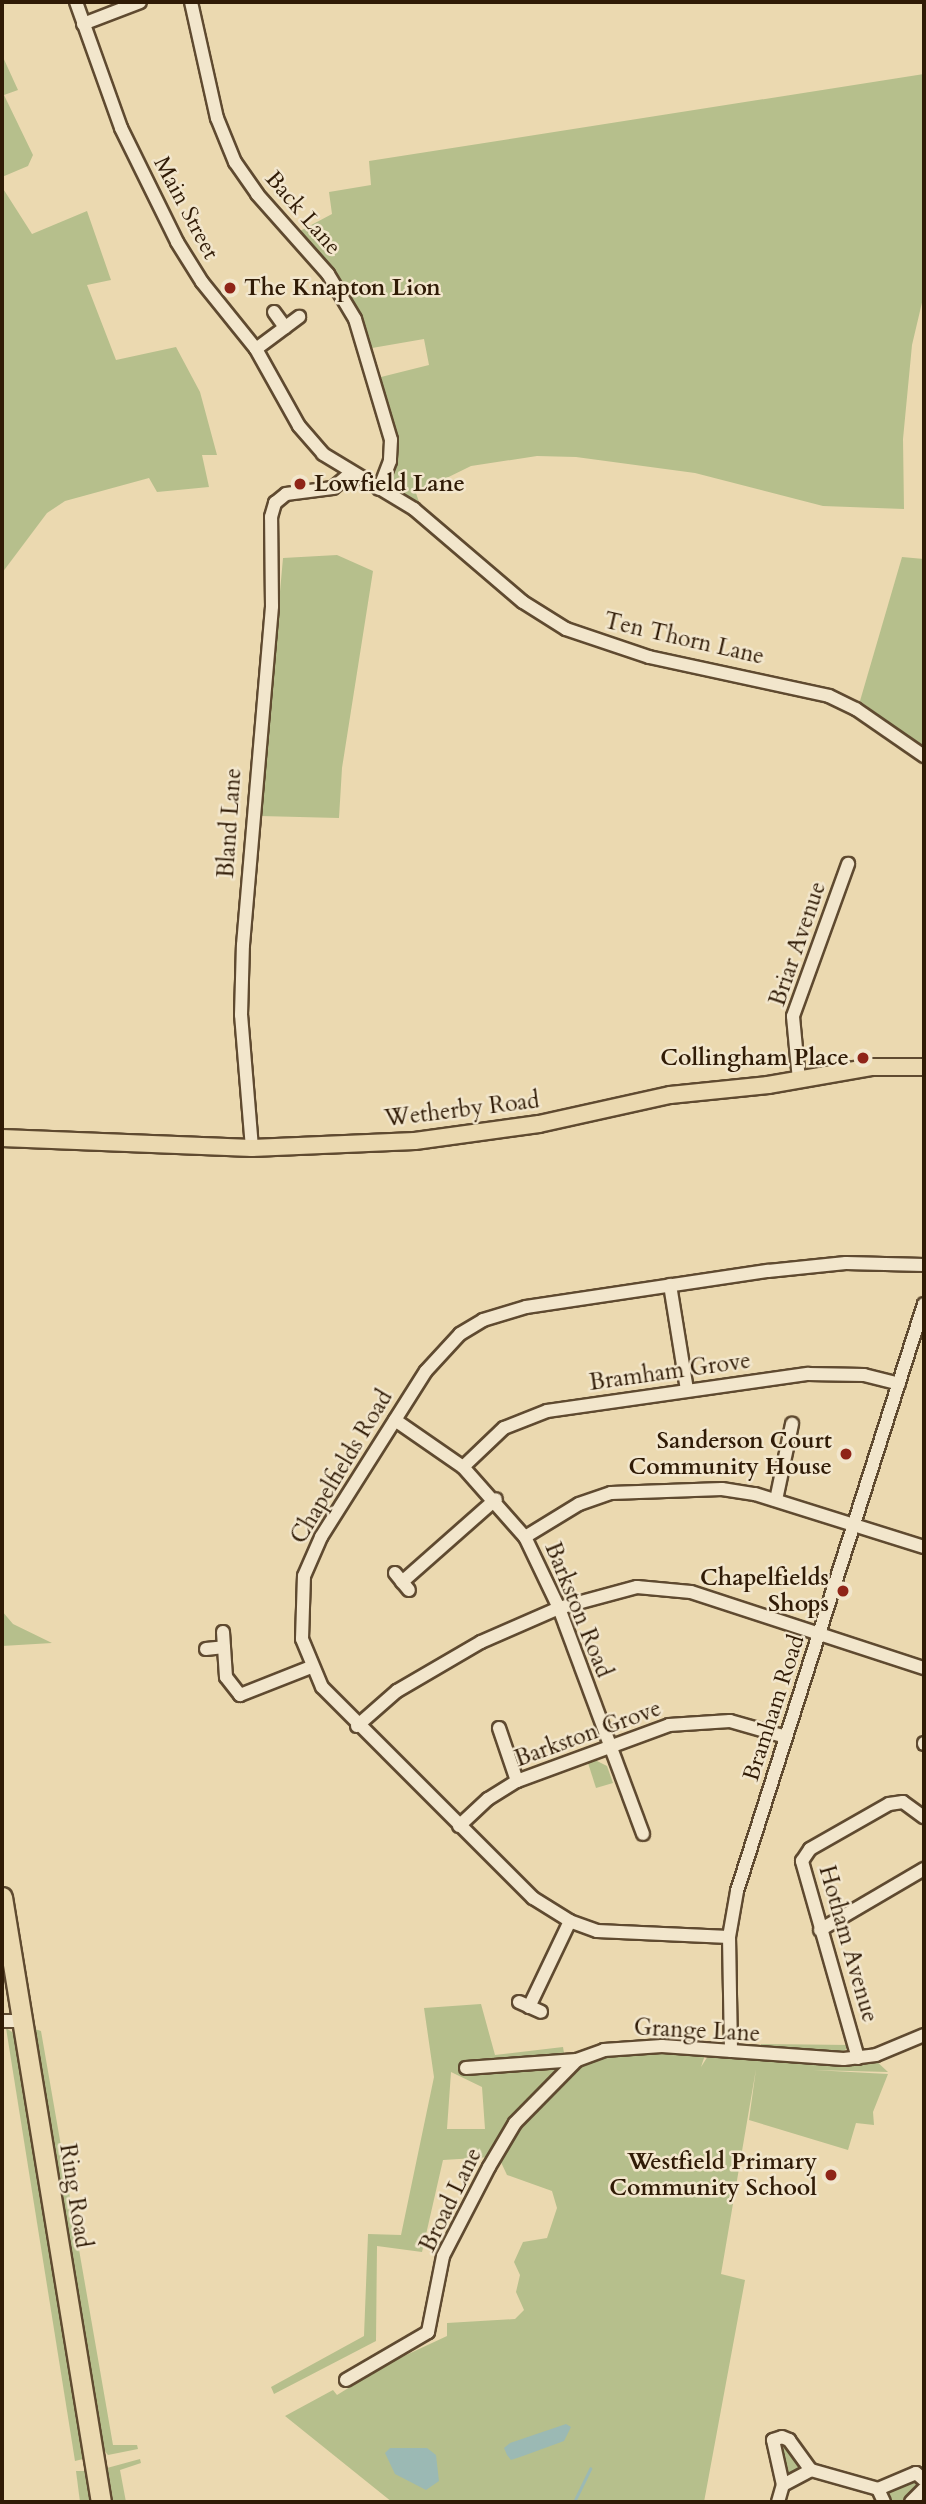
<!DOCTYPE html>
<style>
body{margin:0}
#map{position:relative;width:926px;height:2504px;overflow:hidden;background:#ebd9b0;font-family:Cardo,serif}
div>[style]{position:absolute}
.green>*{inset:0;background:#b6bf8c}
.water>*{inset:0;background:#9bb9b4}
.stream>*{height:2.5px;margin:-1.25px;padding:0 1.25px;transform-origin:1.25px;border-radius:1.25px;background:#9bb9b4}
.roads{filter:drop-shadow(2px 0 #5f4a30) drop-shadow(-2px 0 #5f4a30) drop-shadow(0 2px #5f4a30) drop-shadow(0 -2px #5f4a30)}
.minor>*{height:12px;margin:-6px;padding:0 6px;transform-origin:6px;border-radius:6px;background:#f2e6cc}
.major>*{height:16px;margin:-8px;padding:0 8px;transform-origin:8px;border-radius:8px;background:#ebd9b0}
.highway>*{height:19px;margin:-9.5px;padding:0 9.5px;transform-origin:9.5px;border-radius:9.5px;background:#ebd9b0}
.dots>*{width:19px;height:19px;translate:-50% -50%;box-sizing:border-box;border:4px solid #f2e6cc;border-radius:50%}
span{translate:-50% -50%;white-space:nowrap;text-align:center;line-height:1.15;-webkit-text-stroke:5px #f2e6cc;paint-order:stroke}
.street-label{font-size:23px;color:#301b06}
.poi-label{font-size:23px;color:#301b06;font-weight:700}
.left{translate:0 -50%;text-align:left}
.right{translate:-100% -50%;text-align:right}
.frame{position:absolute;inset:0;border:4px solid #301b06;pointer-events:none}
</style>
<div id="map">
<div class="green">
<div style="clip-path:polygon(2px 55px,18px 90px,4px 95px,33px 155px,28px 166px,2px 177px)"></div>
<div style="clip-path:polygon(924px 74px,924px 294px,912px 345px,903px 439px,904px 509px,823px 506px,695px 473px,576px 457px,537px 456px,471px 466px,416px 493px,420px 505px,388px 487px,389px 419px,381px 377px,429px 365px,424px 339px,372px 348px,352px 299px,298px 232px,332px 214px,329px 192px,371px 185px,369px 161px)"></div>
<div style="clip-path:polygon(2px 187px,32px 234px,87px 211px,111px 280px,87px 285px,116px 360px,176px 347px,200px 392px,217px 455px,202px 455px,209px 487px,157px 492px,149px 478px,65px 501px,47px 513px,2px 573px)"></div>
<div style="clip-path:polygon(337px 555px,373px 571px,342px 768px,339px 818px,260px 816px,283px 558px)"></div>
<div style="clip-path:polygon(902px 557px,924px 559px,924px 749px,860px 701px)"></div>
<div style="clip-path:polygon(2px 1611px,13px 1624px,52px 1643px,2px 1646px)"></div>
<div style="clip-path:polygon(595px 1760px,607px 1766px,613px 1783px,596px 1788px,588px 1763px)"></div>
<div style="clip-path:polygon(evenodd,481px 2004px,495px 2055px,563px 2047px,566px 2065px,491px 2157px,443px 2160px,422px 2252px,377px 2246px,376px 2341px,274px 2394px,271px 2387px,364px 2336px,368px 2234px,401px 2235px,434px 2077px,424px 2008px,481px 2004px,451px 2072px,482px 2087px,485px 2129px,447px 2129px,451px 2072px)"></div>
<div style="clip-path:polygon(6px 2028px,15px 2034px,85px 2452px,83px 2459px,75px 2461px)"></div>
<div style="clip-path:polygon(32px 2028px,41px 2031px,113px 2445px,137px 2445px,138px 2449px,108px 2455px,101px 2447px)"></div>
<div style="clip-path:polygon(761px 2044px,850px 2045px,839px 2056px,835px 2052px,761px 2051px)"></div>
<div style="clip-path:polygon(656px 2049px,705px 2055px,701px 2067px,708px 2056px,831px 2064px,874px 2059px,888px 2072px,813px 2070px,888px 2074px,873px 2112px,874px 2125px,856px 2123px,848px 2150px,749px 2120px,756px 2069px,721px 2274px,745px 2280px,704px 2502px,392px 2502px,285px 2416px,333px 2390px,337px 2395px,389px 2363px,447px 2336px,447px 2323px,515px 2319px,524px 2310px,516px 2292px,520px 2275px,514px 2262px,523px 2242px,547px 2238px,557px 2208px,552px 2191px,507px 2175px,499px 2158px,529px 2115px,578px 2063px,616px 2052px)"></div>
<div style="clip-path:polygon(782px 2440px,803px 2469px,789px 2477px,777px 2443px)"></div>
<div style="clip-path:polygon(140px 2459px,141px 2463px,120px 2470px,126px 2502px,110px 2502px,107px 2468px)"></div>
<div style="clip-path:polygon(76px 2471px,85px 2471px,90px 2479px,94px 2502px,80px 2502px)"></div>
<div style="clip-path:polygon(914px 2481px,920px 2483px,921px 2491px,904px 2502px,888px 2502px,888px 2489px)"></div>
</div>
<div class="water">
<div style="clip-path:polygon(566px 2424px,571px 2427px,564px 2441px,523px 2456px,511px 2460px,507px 2455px,504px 2448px,510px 2443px)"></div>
<div style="clip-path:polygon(390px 2448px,427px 2448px,436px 2455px,439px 2481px,426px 2490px,395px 2474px,385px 2453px)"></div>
</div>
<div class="stream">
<div style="left:574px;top:2502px;width:37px;rotate:-64deg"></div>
</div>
<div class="roads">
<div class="minor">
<div style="left:76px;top:2px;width:134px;rotate:70.3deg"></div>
<div style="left:121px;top:128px;width:127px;rotate:63.8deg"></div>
<div style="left:177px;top:242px;width:47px;rotate:58deg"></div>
<div style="left:202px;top:282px;width:86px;rotate:51.1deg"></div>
<div style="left:256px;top:349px;width:88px;rotate:60.8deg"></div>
<div style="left:299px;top:426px;width:37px;rotate:49deg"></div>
<div style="left:323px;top:454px;width:106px;rotate:31.1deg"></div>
<div style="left:414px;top:509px;width:143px;rotate:40.5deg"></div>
<div style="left:523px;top:602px;width:51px;rotate:32.1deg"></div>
<div style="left:566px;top:629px;width:88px;rotate:18.6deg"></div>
<div style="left:649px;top:657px;width:184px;rotate:12.2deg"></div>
<div style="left:829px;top:696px;width:30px;rotate:26deg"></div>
<div style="left:856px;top:709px;width:83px;rotate:34.7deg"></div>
<div style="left:191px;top:2px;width:119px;rotate:77.4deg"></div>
<div style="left:217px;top:118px;width:48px;rotate:67.8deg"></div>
<div style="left:235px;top:162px;width:39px;rotate:55deg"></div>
<div style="left:257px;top:194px;width:107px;rotate:48.4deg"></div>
<div style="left:328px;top:274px;width:52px;rotate:59deg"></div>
<div style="left:355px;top:319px;width:126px;rotate:73.4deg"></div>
<div style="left:391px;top:440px;width:21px;rotate:93deg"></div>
<div style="left:390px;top:461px;width:30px;rotate:111deg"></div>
<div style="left:83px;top:24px;width:61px;rotate:-21.1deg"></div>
<div style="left:274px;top:312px;width:19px;rotate:54deg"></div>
<div style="left:256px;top:349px;width:54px;rotate:-36.7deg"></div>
<div style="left:799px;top:1080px;width:64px;rotate:-95.4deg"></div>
<div style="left:793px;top:1016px;width:162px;rotate:-70.1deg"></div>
<div style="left:252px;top:1148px;width:133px;rotate:-94.7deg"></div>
<div style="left:241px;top:1015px;width:70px;rotate:-88.4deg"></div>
<div style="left:243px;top:945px;width:340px;rotate:-85.1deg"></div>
<div style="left:272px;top:606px;width:89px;rotate:-90.6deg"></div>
<div style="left:271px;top:517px;width:15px;rotate:-74deg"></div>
<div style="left:275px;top:503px;width:14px;rotate:-39deg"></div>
<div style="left:286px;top:494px;width:47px;rotate:-7.3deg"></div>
<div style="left:333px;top:488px;width:23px;rotate:-40deg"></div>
<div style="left:670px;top:1285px;width:106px;rotate:80.8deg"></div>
<div style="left:395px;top:1420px;width:83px;rotate:34.7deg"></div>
<div style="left:463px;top:1467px;width:94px;rotate:48.5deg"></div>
<div style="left:525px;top:1537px;width:79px;rotate:64.4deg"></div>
<div style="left:559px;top:1608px;width:241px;rotate:69.6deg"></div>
<div style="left:463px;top:1467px;width:57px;rotate:-43.6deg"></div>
<div style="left:504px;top:1428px;width:46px;rotate:-21.6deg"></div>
<div style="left:547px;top:1411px;width:264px;rotate:-8.1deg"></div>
<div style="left:808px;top:1374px;width:56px;rotate:1deg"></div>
<div style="left:864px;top:1375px;width:36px;rotate:14deg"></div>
<div style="left:776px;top:1500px;width:78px;rotate:-78.1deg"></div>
<div style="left:525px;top:1537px;width:63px;rotate:-31.4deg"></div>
<div style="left:579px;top:1504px;width:34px;rotate:-19deg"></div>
<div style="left:611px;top:1493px;width:111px;rotate:-2.1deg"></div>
<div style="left:722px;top:1489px;width:33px;rotate:9deg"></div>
<div style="left:755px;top:1494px;width:177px;rotate:17.4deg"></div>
<div style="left:395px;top:1573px;width:22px;rotate:51deg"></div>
<div style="left:402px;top:1582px;width:125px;rotate:-41.4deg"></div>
<div style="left:223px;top:1632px;width:45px;rotate:86.2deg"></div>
<div style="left:226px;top:1677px;width:23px;rotate:52deg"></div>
<div style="left:240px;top:1695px;width:76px;rotate:-21.5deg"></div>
<div style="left:206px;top:1649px;width:18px;rotate:-6deg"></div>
<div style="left:357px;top:1726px;width:53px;rotate:-41.2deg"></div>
<div style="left:397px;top:1691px;width:97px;rotate:-30.3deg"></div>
<div style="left:481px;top:1642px;width:85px;rotate:-23.6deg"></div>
<div style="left:559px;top:1608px;width:81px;rotate:-15.1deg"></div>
<div style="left:637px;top:1587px;width:54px;rotate:5.3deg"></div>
<div style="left:691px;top:1592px;width:245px;rotate:18.1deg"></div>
<div style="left:499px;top:1728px;width:56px;rotate:71.2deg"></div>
<div style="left:924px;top:1744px;width:1px;rotate:-90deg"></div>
<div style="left:459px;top:1826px;width:40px;rotate:-43deg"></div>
<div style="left:488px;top:1799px;width:34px;rotate:-32deg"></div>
<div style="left:517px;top:1781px;width:162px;rotate:-20.2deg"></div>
<div style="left:669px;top:1725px;width:61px;rotate:-3.8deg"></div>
<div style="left:730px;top:1721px;width:58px;rotate:15.9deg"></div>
<div style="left:820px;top:1930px;width:121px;rotate:-30.4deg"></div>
<div style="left:729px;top:1937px;width:132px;rotate:-177.4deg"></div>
<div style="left:597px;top:1931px;width:29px;rotate:-160deg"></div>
<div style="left:570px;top:1921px;width:44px;rotate:-148.1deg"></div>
<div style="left:533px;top:1898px;width:298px;rotate:-135deg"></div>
<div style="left:322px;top:1687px;width:52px;rotate:-112.6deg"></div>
<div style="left:302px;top:1639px;width:63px;rotate:-88.2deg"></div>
<div style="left:304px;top:1576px;width:43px;rotate:-66.4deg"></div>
<div style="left:321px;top:1537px;width:196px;rotate:-57.7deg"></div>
<div style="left:426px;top:1371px;width:50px;rotate:-47.4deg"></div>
<div style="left:460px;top:1334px;width:27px;rotate:-31deg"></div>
<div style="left:483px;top:1320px;width:45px;rotate:-16.8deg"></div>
<div style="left:526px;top:1307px;width:245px;rotate:-8.5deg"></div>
<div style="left:768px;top:1271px;width:78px;rotate:-5.9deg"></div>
<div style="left:846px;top:1263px;width:78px;rotate:1.5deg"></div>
<div style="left:519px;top:2002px;width:24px;rotate:24deg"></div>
<div style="left:529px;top:2007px;width:95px;rotate:-64.5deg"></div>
<div style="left:2px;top:2021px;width:20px"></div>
<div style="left:731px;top:2051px;width:114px;rotate:-91deg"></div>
<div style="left:729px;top:1937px;width:47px;rotate:-80.1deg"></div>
<div style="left:737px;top:1891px;width:616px;rotate:-72.33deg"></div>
<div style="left:858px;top:2058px;width:205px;rotate:-105.9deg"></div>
<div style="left:802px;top:1861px;width:14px;rotate:-56deg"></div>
<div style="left:810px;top:1849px;width:91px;rotate:-29.7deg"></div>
<div style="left:889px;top:1804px;width:14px;rotate:-8deg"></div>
<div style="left:903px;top:1802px;width:26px;rotate:36deg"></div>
<div style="left:466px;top:2068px;width:111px;rotate:-4.1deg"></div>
<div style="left:577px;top:2060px;width:29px;rotate:-20deg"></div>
<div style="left:604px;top:2050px;width:58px;rotate:-3.9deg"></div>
<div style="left:662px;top:2046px;width:182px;rotate:4.1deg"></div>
<div style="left:844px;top:2059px;width:32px;rotate:-7deg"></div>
<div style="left:876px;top:2055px;width:52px;rotate:-22.6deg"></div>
<div style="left:346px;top:2380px;width:95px;rotate:-30.3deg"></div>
<div style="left:428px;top:2332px;width:77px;rotate:-78.8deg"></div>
<div style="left:443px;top:2256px;width:100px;rotate:-62.7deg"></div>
<div style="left:489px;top:2167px;width:51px;rotate:-59.4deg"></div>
<div style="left:515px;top:2123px;width:88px;rotate:-45.5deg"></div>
<div style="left:783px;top:2485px;width:46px;rotate:-102.5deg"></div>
<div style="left:773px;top:2440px;width:9px;rotate:-18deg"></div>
<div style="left:782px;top:2437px;width:8px;rotate:23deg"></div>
<div style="left:789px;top:2440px;width:37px;rotate:54deg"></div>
<div style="left:878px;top:2489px;width:41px;rotate:-22.8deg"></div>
<div style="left:916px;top:2473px;width:11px;rotate:41deg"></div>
<div style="left:778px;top:2502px;width:18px;rotate:-74deg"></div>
<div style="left:783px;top:2485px;width:32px;rotate:-28deg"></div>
<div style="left:811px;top:2470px;width:70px;rotate:15.8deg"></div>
<div style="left:878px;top:2489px;width:14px;rotate:65deg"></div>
<div style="left:911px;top:2502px;width:18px;rotate:-45deg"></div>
</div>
<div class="major">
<div style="left:2px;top:1138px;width:250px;rotate:2.3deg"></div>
<div style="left:252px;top:1148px;width:163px;rotate:-2.5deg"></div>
<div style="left:415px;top:1141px;width:125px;rotate:-7.8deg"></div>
<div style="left:539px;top:1124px;width:134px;rotate:-12.5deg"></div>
<div style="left:670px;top:1095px;width:99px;rotate:-5.8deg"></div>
<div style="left:768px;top:1085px;width:106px;rotate:-9.8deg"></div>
<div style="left:872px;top:1067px;width:52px"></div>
</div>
<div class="highway">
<div style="left:2px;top:1897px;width:613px;rotate:80.71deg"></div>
</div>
</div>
<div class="dots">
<div style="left:230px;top:288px;background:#8f2418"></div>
<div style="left:300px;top:484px;background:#8f2418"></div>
<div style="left:863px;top:1058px;background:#8f2418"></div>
<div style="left:846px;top:1454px;background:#8f2418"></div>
<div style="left:843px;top:1591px;background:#8f2418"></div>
<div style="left:831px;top:2175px;background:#8f2418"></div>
</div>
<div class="street-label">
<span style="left:186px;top:208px;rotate:62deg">Main Street</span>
<span style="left:303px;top:213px;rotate:49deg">Back Lane</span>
<span style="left:684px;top:639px;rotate:13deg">Ten Thorn Lane</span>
<span style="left:230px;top:823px;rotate:-86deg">Bland Lane</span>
<span style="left:798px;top:944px;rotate:-71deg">Briar Avenue</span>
<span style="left:462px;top:1110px;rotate:-7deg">Wetherby Road</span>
<span style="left:670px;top:1372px;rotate:-8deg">Bramham Grove</span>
<span style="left:342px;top:1467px;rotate:-59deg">Chapelfields Road</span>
<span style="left:578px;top:1610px;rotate:68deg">Barkston Road</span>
<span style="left:774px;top:1708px;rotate:-72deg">Bramham Road</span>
<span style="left:588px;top:1734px;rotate:-20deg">Barkston Grove</span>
<span style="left:848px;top:1944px;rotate:74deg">Hotham Avenue</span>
<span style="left:697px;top:2031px;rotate:3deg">Grange Lane</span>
<span style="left:75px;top:2196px;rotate:81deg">Ring Road</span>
<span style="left:451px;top:2200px;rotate:-64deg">Broad Lane</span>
</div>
<div class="poi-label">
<span class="left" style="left:244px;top:288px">The Knapton Lion</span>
<span class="left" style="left:314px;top:484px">Lowfield Lane</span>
<span class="right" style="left:849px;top:1058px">Collingham Place</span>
<span class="right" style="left:832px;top:1454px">Sanderson Court<br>Community House</span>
<span class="right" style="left:829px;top:1591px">Chapelfields<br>Shops</span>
<span class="right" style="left:817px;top:2175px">Westfield Primary<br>Community School</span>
</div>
<div class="frame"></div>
</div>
